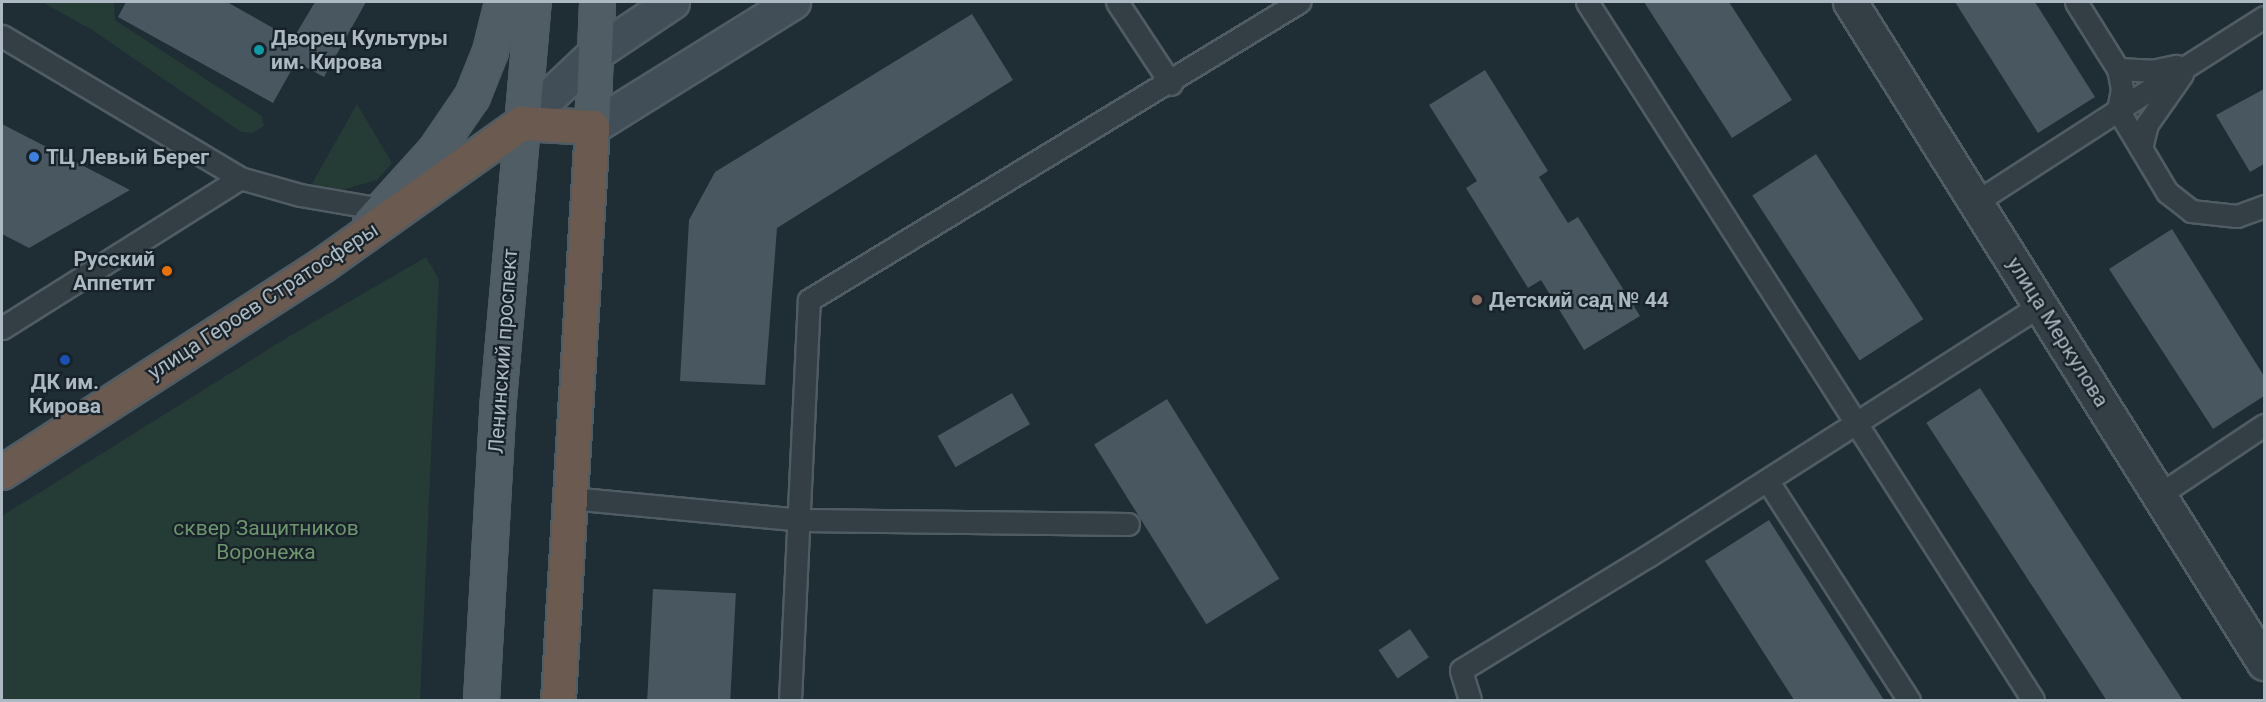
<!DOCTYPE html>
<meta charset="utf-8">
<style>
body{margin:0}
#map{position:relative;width:2266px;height:702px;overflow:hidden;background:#1f2d34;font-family:Roboto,sans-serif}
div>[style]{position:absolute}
.green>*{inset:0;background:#253b36}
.building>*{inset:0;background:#485760;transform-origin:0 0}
.roads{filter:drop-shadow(2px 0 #505c63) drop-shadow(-2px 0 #505c63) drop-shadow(0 2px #505c63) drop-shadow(0 -2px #505c63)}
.lane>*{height:21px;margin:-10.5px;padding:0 10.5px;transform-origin:10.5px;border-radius:10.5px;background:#333e45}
.street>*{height:33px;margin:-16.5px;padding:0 16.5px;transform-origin:16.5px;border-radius:16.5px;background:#333e45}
.secondary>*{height:33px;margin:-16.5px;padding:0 16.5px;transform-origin:16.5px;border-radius:16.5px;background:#414e58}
.primary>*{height:33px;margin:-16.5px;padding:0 16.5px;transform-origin:16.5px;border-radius:16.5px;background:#505d65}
.highway>*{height:33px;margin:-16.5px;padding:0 16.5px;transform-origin:16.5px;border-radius:16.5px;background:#6b5a50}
.dots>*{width:16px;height:16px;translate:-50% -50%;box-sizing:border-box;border:3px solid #182329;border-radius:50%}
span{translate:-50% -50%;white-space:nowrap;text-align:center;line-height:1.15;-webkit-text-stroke:4.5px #182329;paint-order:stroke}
.poi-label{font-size:21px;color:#acb9c2;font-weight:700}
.left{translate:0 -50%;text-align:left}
.right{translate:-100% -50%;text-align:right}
.street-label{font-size:21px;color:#acb9c2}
.park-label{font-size:21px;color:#6e966e}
.frame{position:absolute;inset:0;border:3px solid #acb9c2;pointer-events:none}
</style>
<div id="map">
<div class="green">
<div style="clip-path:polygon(42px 2px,114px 2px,115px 20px,262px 116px,264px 126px,253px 133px,241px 132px,92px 30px)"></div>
<div style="clip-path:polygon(357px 104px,392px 163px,377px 180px,335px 192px,306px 194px)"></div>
<div style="clip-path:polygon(426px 257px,439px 279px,420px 700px,2px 700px,2px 516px,288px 337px)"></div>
</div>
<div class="building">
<div style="clip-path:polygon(126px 2px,227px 2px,293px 39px,315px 2px,366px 2px,324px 77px,296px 62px,273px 103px,118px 17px)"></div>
<div style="clip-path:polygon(1644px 2px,1729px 2px,1792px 100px,1732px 138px)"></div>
<div style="clip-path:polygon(1955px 2px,2035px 2px,2095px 97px,2038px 133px)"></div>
<div style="clip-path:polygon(972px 14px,1013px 80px,777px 228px,765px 385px,680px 381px,689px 220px,715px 172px)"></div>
<div style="clip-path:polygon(1485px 70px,1548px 171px,1539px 177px,1568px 223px,1578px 217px,1640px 316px,1584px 350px,1541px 280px,1528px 288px,1466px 188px,1477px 181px,1429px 105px)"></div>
<div style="clip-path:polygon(2264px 89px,2264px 164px,2250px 172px,2216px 115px)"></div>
<div style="clip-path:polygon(2px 124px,130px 190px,29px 248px,2px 234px)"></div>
<div style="left:1816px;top:154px;width:197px;height:76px;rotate:57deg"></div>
<div style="clip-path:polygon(2172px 229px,2264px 376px,2264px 396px,2213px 429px,2109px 269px)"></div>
<div style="left:1980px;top:388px;width:371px;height:64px;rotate:57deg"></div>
<div style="left:1012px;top:393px;width:36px;height:86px;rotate:60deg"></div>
<div style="left:1167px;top:399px;width:212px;height:86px;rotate:58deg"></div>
<div style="clip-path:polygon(1769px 520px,1884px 700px,1794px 700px,1705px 561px)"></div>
<div style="left:653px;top:589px;width:83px;height:111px;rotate:3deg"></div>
<div style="left:1410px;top:629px;width:34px;height:38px;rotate:56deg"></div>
</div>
<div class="roads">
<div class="lane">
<div style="left:1117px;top:2px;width:98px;rotate:56.6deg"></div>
<div style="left:1587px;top:2px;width:828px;rotate:57.42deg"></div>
<div style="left:2264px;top:17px;width:173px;rotate:147.5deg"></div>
<div style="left:2118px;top:110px;width:96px;rotate:59.1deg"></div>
<div style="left:2167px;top:192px;width:31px;rotate:38deg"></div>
<div style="left:2191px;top:211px;width:46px;rotate:6.2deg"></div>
<div style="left:2237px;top:216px;width:29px;rotate:-20deg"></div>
<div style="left:2px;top:36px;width:277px;rotate:30.8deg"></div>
<div style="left:240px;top:178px;width:62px;rotate:15.8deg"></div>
<div style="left:300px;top:195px;width:83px;rotate:9.7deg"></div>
<div style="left:2118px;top:69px;width:34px;rotate:3deg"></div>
<div style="left:2152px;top:71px;width:25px;rotate:-12deg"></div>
<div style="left:2141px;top:148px;width:25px;rotate:-76deg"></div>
<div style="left:2147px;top:124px;width:61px;rotate:-55deg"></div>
<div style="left:1976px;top:202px;width:169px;rotate:-32.9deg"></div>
<div style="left:2118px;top:110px;width:21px;rotate:-79deg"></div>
<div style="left:2122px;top:89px;width:20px;rotate:-101deg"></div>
<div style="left:2118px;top:69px;width:79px;rotate:-122.1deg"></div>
<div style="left:2px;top:328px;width:281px;rotate:-32.2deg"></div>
<div style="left:1767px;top:480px;width:262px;rotate:57.2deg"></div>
<div style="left:2159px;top:495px;width:126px;rotate:-33.7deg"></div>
<div style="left:570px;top:498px;width:232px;rotate:5.4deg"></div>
<div style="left:801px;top:520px;width:327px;rotate:0.7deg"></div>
<div style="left:790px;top:700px;width:400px;rotate:-87.3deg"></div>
<div style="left:809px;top:300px;width:574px;rotate:-31.31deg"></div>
<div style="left:1470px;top:700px;width:31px;rotate:-107deg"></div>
<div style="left:1461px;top:670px;width:219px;rotate:-31.4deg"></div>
<div style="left:1648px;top:556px;width:465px;rotate:-32.6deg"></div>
</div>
<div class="street">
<div style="left:1850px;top:2px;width:780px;rotate:57.94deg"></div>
</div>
<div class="secondary">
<div style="left:521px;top:123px;width:100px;rotate:-43.4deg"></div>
<div style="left:594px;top:54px;width:94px;rotate:-33.7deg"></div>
<div style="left:592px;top:127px;width:237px;rotate:-31.9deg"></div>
</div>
<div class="primary">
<div style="left:592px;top:127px;width:125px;rotate:-87.7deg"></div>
<div style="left:370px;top:222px;width:97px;rotate:-47.9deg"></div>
<div style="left:435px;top:150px;width:65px;rotate:-55.6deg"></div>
<div style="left:472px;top:96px;width:48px;rotate:-68.2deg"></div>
<div style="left:490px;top:51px;width:50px;rotate:-76.2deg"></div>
<div style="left:481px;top:700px;width:301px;rotate:-86.8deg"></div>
<div style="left:498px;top:399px;width:399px;rotate:-85deg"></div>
</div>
<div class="highway">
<div style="left:2px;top:472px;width:381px;rotate:-32.9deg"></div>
<div style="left:322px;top:265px;width:244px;rotate:-35.5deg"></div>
<div style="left:521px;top:123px;width:71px;rotate:3.2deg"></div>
<div style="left:592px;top:127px;width:574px;rotate:93.4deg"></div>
</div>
</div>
<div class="dots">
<div style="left:259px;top:50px;background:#0f9aa8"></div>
<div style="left:34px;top:157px;background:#3f7fe0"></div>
<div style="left:167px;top:271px;background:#e8710a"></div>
<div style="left:1477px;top:300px;background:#8d6e63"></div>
<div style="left:65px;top:360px;background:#1a4fb4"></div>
</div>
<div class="poi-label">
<span class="left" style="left:271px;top:50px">Дворец Культуры<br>им. Кирова</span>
<span class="left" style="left:46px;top:157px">ТЦ Левый Берег</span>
<span class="right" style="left:155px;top:271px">Русский<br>Аппетит</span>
<span class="left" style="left:1489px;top:300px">Детский сад № 44</span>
<span style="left:65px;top:394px">ДК им.<br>Кирова</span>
</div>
<div class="street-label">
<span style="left:263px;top:301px;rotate:-33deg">улица Героев Стратосферы</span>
<span style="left:2058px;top:332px;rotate:58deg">улица Меркулова</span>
<span style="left:503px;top:351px;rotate:-86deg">Ленинский проспект</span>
</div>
<div class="park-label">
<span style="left:266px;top:540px">сквер Защитников<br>Воронежа</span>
</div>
<div class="frame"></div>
</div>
